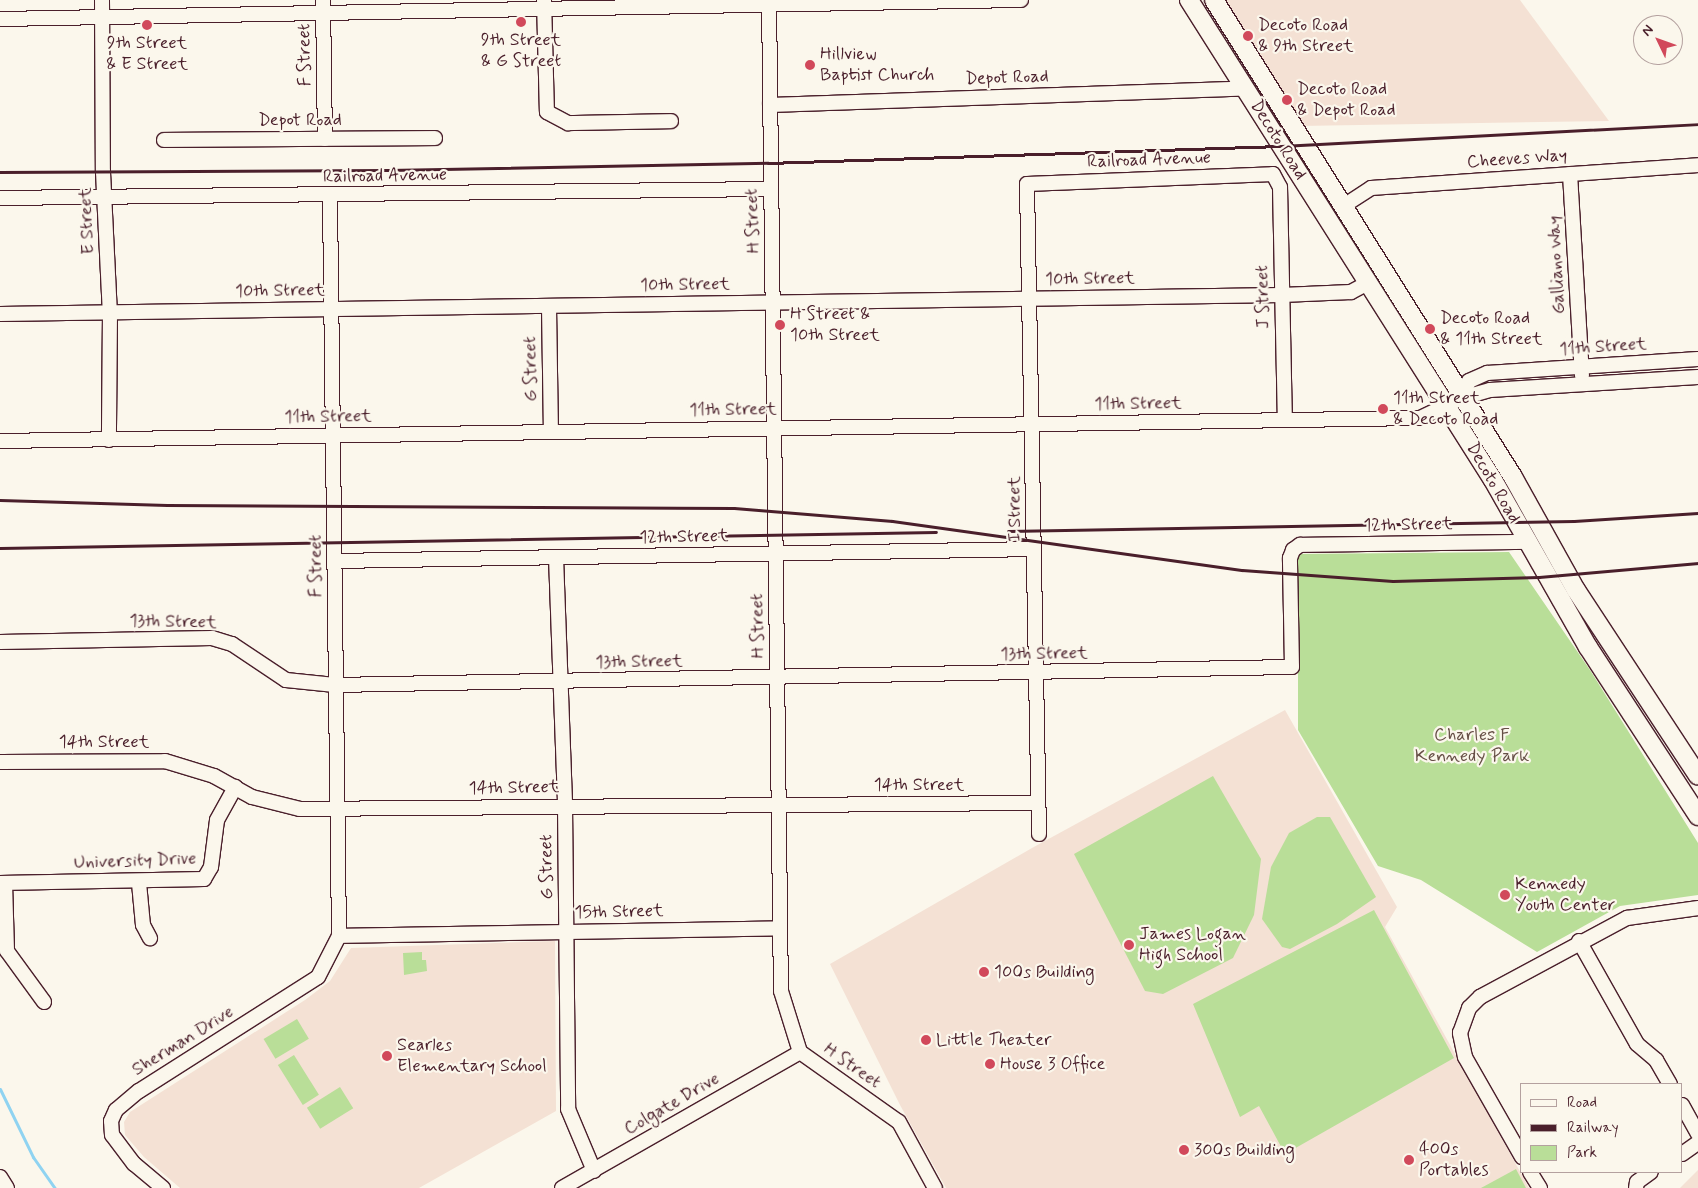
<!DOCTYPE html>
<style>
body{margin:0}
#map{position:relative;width:1698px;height:1188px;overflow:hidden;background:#fbf7ec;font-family:Mynerve,sans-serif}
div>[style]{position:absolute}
.built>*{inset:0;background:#f4e1d4}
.green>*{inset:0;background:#b9de98;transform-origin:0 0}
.stream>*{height:3px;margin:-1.5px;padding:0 1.5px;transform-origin:1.5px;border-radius:1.5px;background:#8fd3f1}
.roads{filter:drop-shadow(1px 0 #4a1f2b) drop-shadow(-1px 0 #4a1f2b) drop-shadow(0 1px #4a1f2b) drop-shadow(0 -1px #4a1f2b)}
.minor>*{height:14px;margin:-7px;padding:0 7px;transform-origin:7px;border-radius:7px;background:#fbf7ec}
.major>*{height:18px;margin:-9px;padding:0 9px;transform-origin:9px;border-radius:9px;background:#fbf7ec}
.rail>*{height:3px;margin:-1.5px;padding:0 1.5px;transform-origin:1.5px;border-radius:1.5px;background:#4a1f2b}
.dots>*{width:14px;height:14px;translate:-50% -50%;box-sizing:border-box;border:2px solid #fbf7ec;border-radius:50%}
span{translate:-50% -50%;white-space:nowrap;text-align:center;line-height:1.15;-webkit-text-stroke:4.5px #fbf7ec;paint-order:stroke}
.poi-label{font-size:18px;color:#4a1f2b}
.left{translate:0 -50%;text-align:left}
.street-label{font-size:18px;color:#4a1f2b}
.park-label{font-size:18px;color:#664f46}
.legend{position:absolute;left:1520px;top:1083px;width:162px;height:90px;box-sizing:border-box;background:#fbf7ec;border:1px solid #b4a19f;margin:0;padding:6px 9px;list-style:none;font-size:15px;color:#4a1f2b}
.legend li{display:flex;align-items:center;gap:10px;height:25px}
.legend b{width:25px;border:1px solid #b4a19f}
.north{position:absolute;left:1633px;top:15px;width:50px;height:50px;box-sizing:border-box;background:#fbf7ec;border:1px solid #b4a19f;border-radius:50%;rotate:312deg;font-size:14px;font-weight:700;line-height:20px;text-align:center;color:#4a1f2b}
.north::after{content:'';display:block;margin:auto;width:18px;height:22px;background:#d1495b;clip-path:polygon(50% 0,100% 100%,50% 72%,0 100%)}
</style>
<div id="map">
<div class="built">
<div style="clip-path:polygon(1219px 0,1520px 0,1609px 121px,1299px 126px)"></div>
<div style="clip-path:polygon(1285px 710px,1397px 907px,1385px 927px,1529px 1188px,946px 1188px,900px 1105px,830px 964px,1032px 848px)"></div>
<div style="clip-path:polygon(555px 941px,556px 1111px,419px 1188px,180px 1188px,144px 1157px,125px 1135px,124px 1122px,130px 1112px,305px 1000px,330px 981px,351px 948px)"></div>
<div style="clip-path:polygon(1698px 1170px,1698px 1188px,1680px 1188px)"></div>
</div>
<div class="green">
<div style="clip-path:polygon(1509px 552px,1590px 670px,1698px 843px,1698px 895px,1620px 906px,1537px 952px,1421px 880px,1378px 866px,1298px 730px,1298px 554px)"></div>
<div style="clip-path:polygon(1213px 776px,1261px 859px,1254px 915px,1233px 958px,1163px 994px,1145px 991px,1074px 854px)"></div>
<div style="clip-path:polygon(1317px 817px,1330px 817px,1376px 897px,1337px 924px,1290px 949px,1282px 947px,1262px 919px,1271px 867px,1289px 833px)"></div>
<div style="clip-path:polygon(1374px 910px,1454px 1058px,1285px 1154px,1259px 1106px,1240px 1117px,1193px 1004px)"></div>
<div style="clip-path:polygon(422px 952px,422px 960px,426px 960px,427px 971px,404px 975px,403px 953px)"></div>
<div style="left:297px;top:1019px;width:23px;height:39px;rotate:59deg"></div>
<div style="left:294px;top:1055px;width:47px;height:19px;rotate:58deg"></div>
<div style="left:340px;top:1087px;width:25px;height:39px;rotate:58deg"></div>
<div style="clip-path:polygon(1516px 1169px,1526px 1188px,1481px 1188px)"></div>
</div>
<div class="stream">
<div style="left:0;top:1089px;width:76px;rotate:64.1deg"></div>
<div style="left:33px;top:1157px;width:38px;rotate:55deg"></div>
</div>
<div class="roads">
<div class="minor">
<div style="left:102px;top:0;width:172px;rotate:89.7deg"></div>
<div style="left:103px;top:172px;width:141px;rotate:87.2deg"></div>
<div style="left:110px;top:313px;width:127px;rotate:90.5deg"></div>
<div style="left:323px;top:0;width:139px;rotate:89.2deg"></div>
<div style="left:544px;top:0;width:112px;rotate:88.5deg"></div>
<div style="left:547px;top:112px;width:24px;rotate:28deg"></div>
<div style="left:568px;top:123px;width:103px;rotate:-1.1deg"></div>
<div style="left:769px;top:0;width:991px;rotate:89.31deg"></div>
<div style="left:781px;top:991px;width:64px;rotate:72.7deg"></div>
<div style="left:800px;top:1052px;width:121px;rotate:35.3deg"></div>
<div style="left:899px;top:1122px;width:75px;rotate:61.4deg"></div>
<div style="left:0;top:19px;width:1021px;rotate:-1.07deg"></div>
<div style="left:770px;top:105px;width:475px;rotate:-2deg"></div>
<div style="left:164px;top:140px;width:271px;rotate:-0.4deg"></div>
<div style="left:1570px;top:174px;width:202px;rotate:86.6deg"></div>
<div style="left:0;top:198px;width:771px;rotate:-0.67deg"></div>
<div style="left:1345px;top:205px;width:31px;rotate:-33deg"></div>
<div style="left:1371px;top:188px;width:328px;rotate:-4deg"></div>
<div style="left:549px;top:307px;width:124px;rotate:89.1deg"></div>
<div style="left:0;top:314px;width:1282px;rotate:-0.85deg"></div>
<div style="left:1282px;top:295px;width:69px;rotate:-2.5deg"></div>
<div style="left:1351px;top:292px;width:19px;rotate:-28deg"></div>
<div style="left:1462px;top:398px;width:18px;rotate:-68deg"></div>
<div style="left:1469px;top:381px;width:20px;rotate:-24deg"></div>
<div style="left:1487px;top:373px;width:211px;rotate:-3.8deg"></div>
<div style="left:0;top:441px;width:1420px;rotate:-0.93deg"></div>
<div style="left:1420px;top:418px;width:47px;rotate:-25.5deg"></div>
<div style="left:1462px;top:398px;width:29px;rotate:-16deg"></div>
<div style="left:1490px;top:390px;width:208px;rotate:-3.6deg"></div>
<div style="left:556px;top:557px;width:249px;rotate:87.9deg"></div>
<div style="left:565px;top:806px;width:303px;rotate:89.4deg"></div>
<div style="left:568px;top:1109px;width:67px;rotate:67.2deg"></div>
<div style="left:335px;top:561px;width:699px;rotate:-0.98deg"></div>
<div style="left:0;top:642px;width:212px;rotate:-1.1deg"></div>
<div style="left:212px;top:638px;width:21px;rotate:17deg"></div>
<div style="left:232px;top:644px;width:65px;rotate:33.7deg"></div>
<div style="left:286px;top:680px;width:49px;rotate:5.8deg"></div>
<div style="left:335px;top:685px;width:957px;rotate:-1.08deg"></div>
<div style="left:1292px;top:667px;width:109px;rotate:-91.1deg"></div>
<div style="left:1290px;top:558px;width:9px;rotate:-69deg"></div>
<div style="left:1293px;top:550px;width:9px;rotate:-36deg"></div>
<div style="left:1300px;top:545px;width:226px;rotate:-0.8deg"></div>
<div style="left:0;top:762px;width:165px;rotate:-0.3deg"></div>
<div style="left:165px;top:761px;width:51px;rotate:17deg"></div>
<div style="left:214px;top:776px;width:43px;rotate:28.9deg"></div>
<div style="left:252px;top:797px;width:49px;rotate:14deg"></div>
<div style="left:300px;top:809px;width:738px;rotate:-0.47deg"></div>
<div style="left:1039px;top:834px;width:650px;rotate:-91.06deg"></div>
<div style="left:1027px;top:184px;width:246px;rotate:-2.3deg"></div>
<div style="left:1273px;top:174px;width:15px;rotate:62deg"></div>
<div style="left:1280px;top:187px;width:233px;rotate:88.8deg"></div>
<div style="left:0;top:883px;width:204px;rotate:-1.1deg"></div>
<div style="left:204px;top:879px;width:14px;rotate:-60deg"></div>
<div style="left:211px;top:867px;width:47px;rotate:-82.7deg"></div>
<div style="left:217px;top:820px;width:38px;rotate:-61deg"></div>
<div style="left:5px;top:883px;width:68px;rotate:88.3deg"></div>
<div style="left:7px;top:951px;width:63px;rotate:54deg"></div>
<div style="left:139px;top:883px;width:42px;rotate:84.6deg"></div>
<div style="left:143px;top:925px;width:15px;rotate:62deg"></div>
<div style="left:339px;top:936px;width:441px;rotate:-1deg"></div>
<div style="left:1579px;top:941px;width:118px;rotate:60.6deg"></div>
<div style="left:1637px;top:1044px;width:25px;rotate:40deg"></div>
<div style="left:1656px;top:1060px;width:28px;rotate:60deg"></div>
<div style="left:1682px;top:1105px;width:33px;rotate:61deg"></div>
<div style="left:1682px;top:1154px;width:19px;rotate:-35deg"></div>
<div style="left:1522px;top:1157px;width:115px;rotate:-119.7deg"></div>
<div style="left:1465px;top:1057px;width:25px;rotate:-102deg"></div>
<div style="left:1460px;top:1033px;width:27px;rotate:-70deg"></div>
<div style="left:1469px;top:1008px;width:16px;rotate:-45deg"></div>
<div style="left:1480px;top:997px;width:167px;rotate:-28.3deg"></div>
<div style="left:1627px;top:918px;width:72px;rotate:-8deg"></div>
<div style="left:1530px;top:1172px;width:19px;rotate:58deg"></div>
<div style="left:0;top:1177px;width:13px;rotate:58deg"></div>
<div style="left:163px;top:1188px;width:38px;rotate:-140deg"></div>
<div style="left:134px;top:1164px;width:36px;rotate:-127deg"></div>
<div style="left:112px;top:1135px;width:14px;rotate:-94deg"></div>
<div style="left:111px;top:1121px;width:12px;rotate:-66deg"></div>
<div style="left:116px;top:1110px;width:30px;rotate:-40deg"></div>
<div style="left:139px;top:1091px;width:212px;rotate:-32.5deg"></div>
<div style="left:318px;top:977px;width:46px;rotate:-62.9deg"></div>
<div style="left:339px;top:936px;width:740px;rotate:-90.7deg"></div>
<div style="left:562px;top:1188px;width:274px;rotate:-29.7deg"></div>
<div style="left:1636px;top:1188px;width:6px;rotate:-81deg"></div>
<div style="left:1637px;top:1182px;width:17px;rotate:-36deg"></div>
</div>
<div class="major">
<div style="left:1189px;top:0;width:568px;rotate:57.65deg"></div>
<div style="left:1493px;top:480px;width:192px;rotate:60.4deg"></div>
<div style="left:1588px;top:647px;width:202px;rotate:56.9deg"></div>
<div style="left:1214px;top:0;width:563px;rotate:57.92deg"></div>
<div style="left:1513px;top:477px;width:129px;rotate:60.9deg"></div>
<div style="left:1576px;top:590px;width:222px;rotate:56.7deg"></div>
</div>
</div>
<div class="rail">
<div style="left:0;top:172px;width:388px;rotate:-0.3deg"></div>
<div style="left:388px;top:170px;width:380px;rotate:-1.1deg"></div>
<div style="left:768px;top:163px;width:513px;rotate:-1.9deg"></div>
<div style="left:1281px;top:146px;width:418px;rotate:-3deg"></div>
<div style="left:0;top:500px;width:167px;rotate:1.7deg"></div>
<div style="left:167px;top:505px;width:567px;rotate:0.3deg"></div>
<div style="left:734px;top:508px;width:159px;rotate:4.7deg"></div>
<div style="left:892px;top:521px;width:353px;rotate:8deg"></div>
<div style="left:1242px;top:570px;width:151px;rotate:4.2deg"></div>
<div style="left:1393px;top:581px;width:146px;rotate:-1.6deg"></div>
<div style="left:1539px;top:577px;width:160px;rotate:-5deg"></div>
<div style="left:1008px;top:531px;width:566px;rotate:-1.01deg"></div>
<div style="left:1574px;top:521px;width:124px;rotate:-3.7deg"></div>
<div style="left:0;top:548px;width:936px;rotate:-0.98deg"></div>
</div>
<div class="dots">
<div style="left:521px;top:22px;background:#d1495b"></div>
<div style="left:147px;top:25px;background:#d1495b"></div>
<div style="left:1248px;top:36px;background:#d1495b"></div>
<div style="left:810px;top:65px;background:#d1495b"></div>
<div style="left:1287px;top:100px;background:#d1495b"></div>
<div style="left:780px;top:325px;background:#d1495b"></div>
<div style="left:1430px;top:329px;background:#d1495b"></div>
<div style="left:1383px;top:409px;background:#d1495b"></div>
<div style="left:1505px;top:895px;background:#d1495b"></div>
<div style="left:1129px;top:945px;background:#d1495b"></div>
<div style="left:984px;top:972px;background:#d1495b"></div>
<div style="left:926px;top:1040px;background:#d1495b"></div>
<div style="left:387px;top:1056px;background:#d1495b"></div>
<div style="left:990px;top:1064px;background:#d1495b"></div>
<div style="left:1184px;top:1150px;background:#d1495b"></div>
<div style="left:1409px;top:1160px;background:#d1495b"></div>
</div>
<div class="poi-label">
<span class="left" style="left:1258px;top:36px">Decoto Road<br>&amp; 9th Street</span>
<span style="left:521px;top:51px">9th Street<br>&amp; G Street</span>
<span style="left:147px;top:54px">9th Street<br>&amp; E Street</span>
<span class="left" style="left:820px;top:65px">Hillview<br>Baptist Church</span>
<span class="left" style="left:1297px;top:100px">Decoto Road<br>&amp; Depot Road</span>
<span class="left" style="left:790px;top:325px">H Street &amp;<br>10th Street</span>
<span class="left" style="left:1440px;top:329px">Decoto Road<br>&amp; 11th Street</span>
<span class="left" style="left:1393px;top:409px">11th Street<br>&amp; Decoto Road</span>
<span class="left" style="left:1515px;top:895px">Kennedy<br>Youth Center</span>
<span class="left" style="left:1139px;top:945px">James Logan<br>High School</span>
<span class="left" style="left:994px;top:972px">100s Building</span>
<span class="left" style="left:936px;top:1040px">Little Theater</span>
<span class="left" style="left:397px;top:1056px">Searles<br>Elementary School</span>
<span class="left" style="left:1000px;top:1064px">House 3 Office</span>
<span class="left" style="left:1194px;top:1150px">300s Building</span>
<span class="left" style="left:1419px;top:1160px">400s<br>Portables</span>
</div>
<div class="street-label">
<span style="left:305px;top:55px;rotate:-91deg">F Street</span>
<span style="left:1007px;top:78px;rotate:-2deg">Depot Road</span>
<span style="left:300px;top:120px">Depot Road</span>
<span style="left:1278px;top:140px;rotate:58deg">Decoto Road</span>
<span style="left:1517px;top:159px;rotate:-4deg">Cheeves Way</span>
<span style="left:1149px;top:160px;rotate:-2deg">Railroad Avenue</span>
<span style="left:385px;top:176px;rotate:-1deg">Railroad Avenue</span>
<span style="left:87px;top:221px;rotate:-93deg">E Street</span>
<span style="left:753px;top:221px;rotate:-92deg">H Street</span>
<span style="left:1557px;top:265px;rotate:-93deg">Galliano Way</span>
<span style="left:1090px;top:279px;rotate:-1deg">10th Street</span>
<span style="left:685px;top:285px;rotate:-1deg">10th Street</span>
<span style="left:280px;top:291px;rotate:-1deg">10th Street</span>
<span style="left:1263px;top:297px;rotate:-91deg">J Street</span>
<span style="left:1603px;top:347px;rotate:-4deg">11th Street</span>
<span style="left:531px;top:369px;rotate:-91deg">G Street</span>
<span style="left:1138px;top:404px;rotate:-1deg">11th Street</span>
<span style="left:733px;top:410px;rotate:-1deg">11th Street</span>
<span style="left:328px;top:417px;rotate:-1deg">11th Street</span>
<span style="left:1493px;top:483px;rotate:60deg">Decoto Road</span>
<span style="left:1015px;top:509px;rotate:-91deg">I Street</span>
<span style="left:1408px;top:525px;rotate:-1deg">12th Street</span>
<span style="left:684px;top:537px;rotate:-1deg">12th Street</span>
<span style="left:316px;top:566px;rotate:-90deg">F Street</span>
<span style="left:173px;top:622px;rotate:1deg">13th Street</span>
<span style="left:758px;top:626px;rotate:-91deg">H Street</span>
<span style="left:1044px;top:654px;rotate:-1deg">13th Street</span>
<span style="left:639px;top:662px;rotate:-1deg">13th Street</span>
<span style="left:104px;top:742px">14th Street</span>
<span style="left:919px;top:785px">14th Street</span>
<span style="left:514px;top:788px;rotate:-1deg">14th Street</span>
<span style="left:135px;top:861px;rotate:-2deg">University Drive</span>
<span style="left:547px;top:867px;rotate:-91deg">G Street</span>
<span style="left:619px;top:912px;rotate:-1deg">15th Street</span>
<span style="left:183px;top:1041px;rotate:-32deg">Sherman Drive</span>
<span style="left:852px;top:1066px;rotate:35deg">H Street</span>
<span style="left:672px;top:1104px;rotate:-30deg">Colgate Drive</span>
</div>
<div class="park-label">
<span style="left:1472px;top:746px">Charles F<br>Kennedy Park</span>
</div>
<ul class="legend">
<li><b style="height:6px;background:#fbf7ec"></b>Road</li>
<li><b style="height:6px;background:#4a1f2b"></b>Railway</li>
<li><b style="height:14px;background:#b9de98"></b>Park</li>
</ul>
<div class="north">N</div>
</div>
